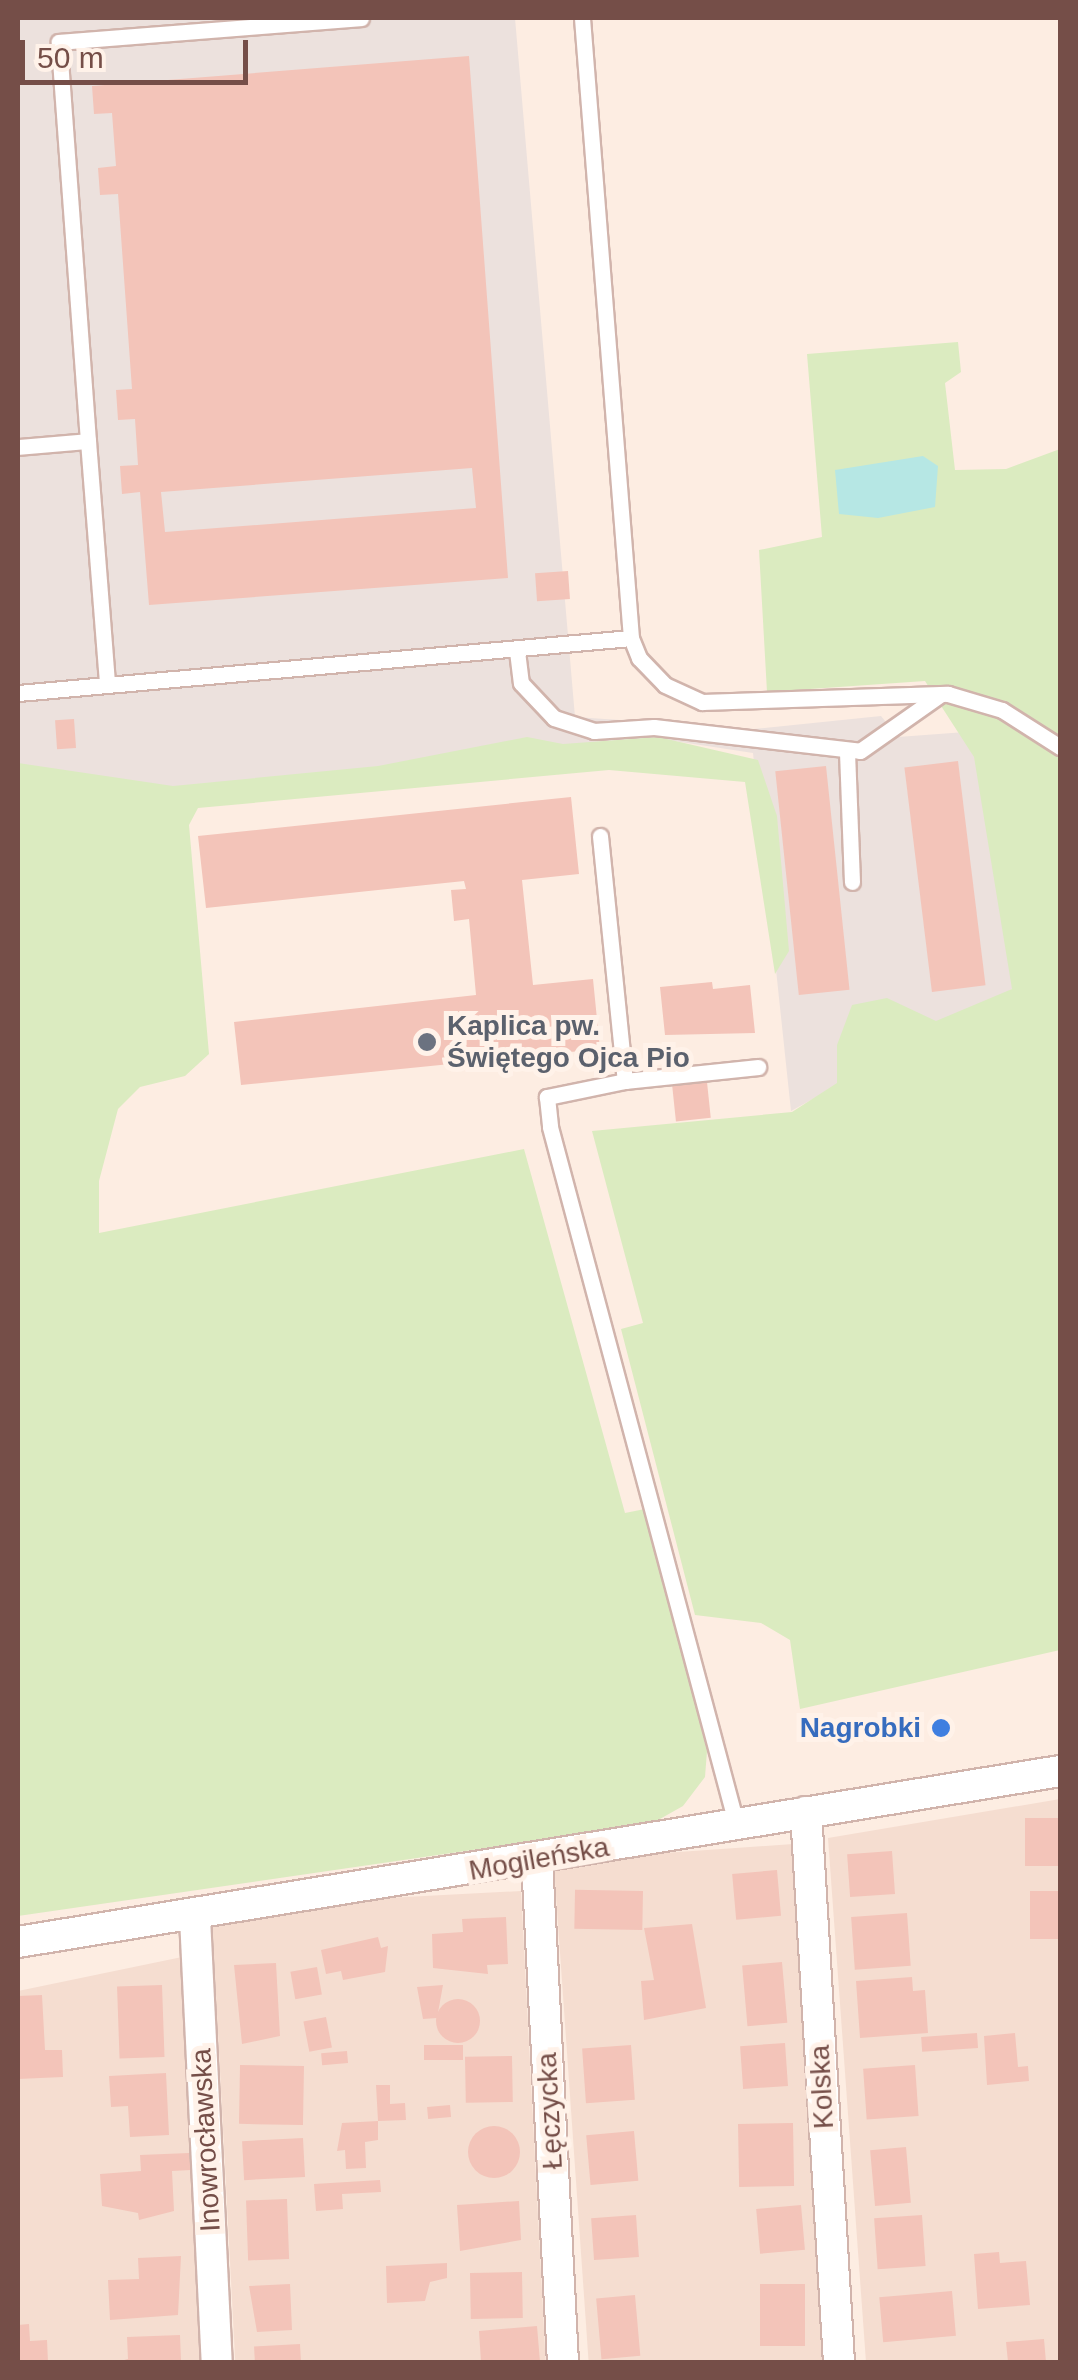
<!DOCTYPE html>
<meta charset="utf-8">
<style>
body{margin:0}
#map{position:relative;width:1078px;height:2380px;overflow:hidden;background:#fdede2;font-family:Helvetica,sans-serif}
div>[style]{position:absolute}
.residential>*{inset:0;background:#f5ddd0;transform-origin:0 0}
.industrial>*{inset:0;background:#ece1dd}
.green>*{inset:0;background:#dbebc0}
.water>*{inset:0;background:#b6e7e4}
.building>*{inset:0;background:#f3c4b9;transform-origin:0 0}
.round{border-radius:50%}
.roads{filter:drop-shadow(2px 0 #d1b4ac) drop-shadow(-2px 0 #d1b4ac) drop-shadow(0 2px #d1b4ac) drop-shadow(0 -2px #d1b4ac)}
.service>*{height:15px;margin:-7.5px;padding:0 7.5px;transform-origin:7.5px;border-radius:7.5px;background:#fff}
.minor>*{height:30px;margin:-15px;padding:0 15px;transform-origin:15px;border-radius:15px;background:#fff}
.dots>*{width:28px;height:28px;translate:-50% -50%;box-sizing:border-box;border:5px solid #fff2e9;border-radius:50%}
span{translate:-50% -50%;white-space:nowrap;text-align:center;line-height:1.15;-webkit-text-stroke:10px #fff2e9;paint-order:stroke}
.worship-label{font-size:28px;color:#5b616d;font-weight:700}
.left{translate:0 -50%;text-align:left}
.shop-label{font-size:28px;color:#366cbe;font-weight:700}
.right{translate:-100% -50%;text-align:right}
.street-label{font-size:28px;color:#754e48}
.frame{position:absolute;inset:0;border:20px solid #754e48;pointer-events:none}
.scale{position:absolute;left:20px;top:40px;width:228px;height:45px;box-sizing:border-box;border:5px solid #754e48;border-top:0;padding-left:12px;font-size:30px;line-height:35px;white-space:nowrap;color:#754e48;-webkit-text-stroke:8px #fff2e9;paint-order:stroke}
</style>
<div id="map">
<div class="residential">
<div style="clip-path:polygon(1060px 1799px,1060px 2362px,866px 2362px,828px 1838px)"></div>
<div style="left:793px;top:1844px;width:519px;height:240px;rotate:86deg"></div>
<div style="left:521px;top:1891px;width:472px;height:310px;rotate:87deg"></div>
<div style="clip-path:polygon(182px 1957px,201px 2362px,18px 2362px,18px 1991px)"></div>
</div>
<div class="industrial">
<div style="clip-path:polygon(18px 18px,515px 18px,575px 717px,754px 729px,881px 716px,898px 737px,979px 731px,1014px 988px,791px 1111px,753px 753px,661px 739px,18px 808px)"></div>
</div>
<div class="green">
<div style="clip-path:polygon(958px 342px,961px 372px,945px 383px,955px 470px,1006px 469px,1060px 449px,1060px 1650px,800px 1709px,790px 1640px,761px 1623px,695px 1615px,621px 1329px,643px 1323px,592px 1131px,792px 1112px,837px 1083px,837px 1045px,852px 1005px,887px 998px,936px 1021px,1012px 989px,974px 757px,925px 681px,767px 692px,759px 550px,822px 537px,807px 354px)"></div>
<div style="clip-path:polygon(527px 737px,563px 744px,658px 737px,758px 760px,777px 816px,789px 951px,775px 974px,745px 782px,609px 770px,198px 808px,189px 825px,209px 1054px,185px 1076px,140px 1087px,118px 1109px,99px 1181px,99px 1233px,524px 1149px,625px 1513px,645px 1509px,707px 1751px,705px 1777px,683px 1806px,651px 1824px,18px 1916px,18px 763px,173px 786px,378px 766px)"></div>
</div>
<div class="water">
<div style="clip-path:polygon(923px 456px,938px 466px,935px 507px,878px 518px,839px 514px,835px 470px)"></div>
</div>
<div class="building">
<div style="clip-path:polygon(evenodd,469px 56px,508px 578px,149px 605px,140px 492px,122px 494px,120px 466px,138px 465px,135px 419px,118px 420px,116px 390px,132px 389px,118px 194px,100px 195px,98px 168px,116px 166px,112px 113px,94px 114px,92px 86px,469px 56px,472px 468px,476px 508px,165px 532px,161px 492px,472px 468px)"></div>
<div style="left:568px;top:571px;width:28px;height:33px;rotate:86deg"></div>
<div style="left:74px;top:719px;width:29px;height:19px;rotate:86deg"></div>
<div style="left:958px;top:761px;width:226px;height:54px;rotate:83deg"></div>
<div style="left:826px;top:766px;width:225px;height:51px;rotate:84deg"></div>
<div style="clip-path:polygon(571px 797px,579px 874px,522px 880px,533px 985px,593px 979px,600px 1049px,241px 1085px,234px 1022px,476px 995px,469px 919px,454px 921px,451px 890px,466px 889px,464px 881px,206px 908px,198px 836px)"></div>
<div style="clip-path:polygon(712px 982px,713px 989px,750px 985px,755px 1033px,665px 1035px,660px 987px)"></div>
<div style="left:707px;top:1082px;width:36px;height:35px;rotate:84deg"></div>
<div style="left:1060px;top:1818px;width:48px;height:35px;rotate:90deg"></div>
<div style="left:892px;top:1851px;width:43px;height:45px;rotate:86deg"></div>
<div style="left:777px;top:1870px;width:46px;height:45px;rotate:85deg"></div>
<div style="left:643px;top:1891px;width:39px;height:68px;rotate:91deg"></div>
<div style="left:1060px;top:1891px;width:48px;height:30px;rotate:90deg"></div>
<div style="left:907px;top:1913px;width:53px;height:56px;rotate:86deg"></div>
<div style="clip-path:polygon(506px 1917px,508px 1964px,487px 1965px,488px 1974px,433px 1968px,432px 1934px,463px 1932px,462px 1919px)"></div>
<div style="clip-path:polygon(692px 1924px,706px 2008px,644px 2020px,641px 1981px,654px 1980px,644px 1928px)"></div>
<div style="clip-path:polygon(378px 1937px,381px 1948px,388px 1946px,385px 1972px,343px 1980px,341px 1971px,326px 1974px,321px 1950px)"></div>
<div style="left:782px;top:1962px;width:61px;height:40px;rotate:85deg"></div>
<div style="clip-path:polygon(276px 1963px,280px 2036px,242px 2044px,234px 1965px)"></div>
<div style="left:317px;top:1967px;width:28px;height:27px;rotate:80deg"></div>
<div style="clip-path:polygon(912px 1977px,913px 1991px,925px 1990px,928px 2033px,860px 2038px,856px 1981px)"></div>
<div style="left:162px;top:1985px;width:72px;height:45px;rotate:88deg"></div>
<div style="clip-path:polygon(443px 1985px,437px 2018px,423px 2019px,417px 1987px)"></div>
<div style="clip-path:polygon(42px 1995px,45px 2050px,62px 2050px,63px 2077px,18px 2079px,18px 1996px)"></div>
<div class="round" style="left:436px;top:1999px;width:44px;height:44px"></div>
<div style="left:326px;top:2017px;width:31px;height:23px;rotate:79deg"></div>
<div style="left:977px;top:2033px;width:15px;height:56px;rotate:86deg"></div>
<div style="clip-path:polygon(1015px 2033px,1018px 2067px,1028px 2066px,1029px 2081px,987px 2085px,984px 2036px)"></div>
<div style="left:785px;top:2043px;width:43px;height:45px;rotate:86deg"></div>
<div style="left:463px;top:2045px;width:15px;height:39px;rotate:90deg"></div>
<div style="left:631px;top:2045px;width:55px;height:49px;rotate:86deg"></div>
<div style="left:347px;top:2051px;width:12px;height:26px;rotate:85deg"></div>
<div style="left:512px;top:2056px;width:46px;height:47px;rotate:89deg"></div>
<div style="left:915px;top:2065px;width:51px;height:52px;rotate:86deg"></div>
<div style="left:304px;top:2066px;width:59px;height:64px;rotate:91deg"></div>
<div style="clip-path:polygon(166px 2073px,169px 2135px,130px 2137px,128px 2106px,111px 2107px,109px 2076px)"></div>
<div style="clip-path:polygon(376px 2085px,390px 2085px,390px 2104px,405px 2103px,406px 2120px,378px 2121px)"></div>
<div style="left:450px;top:2105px;width:12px;height:23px;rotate:85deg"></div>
<div style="clip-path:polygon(378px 2121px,378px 2140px,365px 2142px,366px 2168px,346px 2169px,345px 2150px,337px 2151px,342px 2123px)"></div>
<div style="left:793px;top:2123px;width:63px;height:55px;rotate:89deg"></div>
<div class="round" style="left:468px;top:2126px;width:52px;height:52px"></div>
<div style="left:634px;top:2131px;width:50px;height:48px;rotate:85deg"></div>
<div style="left:303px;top:2138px;width:39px;height:61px;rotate:87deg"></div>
<div style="left:906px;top:2147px;width:56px;height:36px;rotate:85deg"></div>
<div style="clip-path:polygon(189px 2153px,191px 2170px,172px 2171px,174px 2211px,139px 2220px,138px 2213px,102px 2206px,100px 2174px,141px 2171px,140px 2155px)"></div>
<div style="clip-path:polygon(380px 2180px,381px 2192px,342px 2194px,343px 2209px,316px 2211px,314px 2184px)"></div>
<div style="left:287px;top:2199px;width:60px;height:41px;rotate:88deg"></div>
<div style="clip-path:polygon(519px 2201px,521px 2240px,460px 2251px,457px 2205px)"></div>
<div style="left:801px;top:2205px;width:45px;height:45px;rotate:85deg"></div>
<div style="left:636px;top:2215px;width:42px;height:45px;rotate:86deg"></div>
<div style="left:922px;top:2215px;width:51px;height:48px;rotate:86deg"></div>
<div style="clip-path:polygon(999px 2252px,1000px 2263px,1026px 2261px,1030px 2305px,978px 2309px,974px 2254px)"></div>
<div style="clip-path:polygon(181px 2256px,178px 2315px,110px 2320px,108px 2280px,139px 2279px,138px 2258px)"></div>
<div style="clip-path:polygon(447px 2263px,447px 2278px,430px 2282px,425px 2301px,387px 2303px,386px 2266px)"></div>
<div style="left:522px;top:2272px;width:46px;height:52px;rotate:89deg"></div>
<div style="clip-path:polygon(290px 2284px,292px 2330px,257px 2332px,249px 2286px)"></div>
<div style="left:805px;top:2284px;width:62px;height:45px;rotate:90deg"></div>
<div style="left:952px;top:2291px;width:45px;height:73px;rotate:85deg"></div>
<div style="left:635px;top:2295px;width:61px;height:39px;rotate:85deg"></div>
<div style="clip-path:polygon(29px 2324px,30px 2341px,47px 2340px,48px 2362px,18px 2362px,18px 2325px)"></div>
<div style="clip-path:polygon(537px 2326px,540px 2362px,481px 2362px,479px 2331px)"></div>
<div style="clip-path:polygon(180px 2335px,181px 2362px,117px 2362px,128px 2359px,127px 2337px)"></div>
<div style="clip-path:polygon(1044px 2339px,1046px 2362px,1008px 2362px,1006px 2342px)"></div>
<div style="left:300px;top:2344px;width:18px;height:46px;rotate:87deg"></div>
</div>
<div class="roads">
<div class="service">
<div style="left:582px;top:18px;width:622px;rotate:85.48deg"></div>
<div style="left:631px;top:638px;width:22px;rotate:68deg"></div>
<div style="left:639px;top:658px;width:37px;rotate:46deg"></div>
<div style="left:665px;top:685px;width:41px;rotate:24.7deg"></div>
<div style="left:702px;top:702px;width:246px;rotate:-1.9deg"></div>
<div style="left:948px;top:694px;width:56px;rotate:16.5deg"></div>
<div style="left:1002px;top:710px;width:69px;rotate:32.5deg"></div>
<div style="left:88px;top:441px;width:400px;rotate:-94.2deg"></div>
<div style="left:59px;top:42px;width:303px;rotate:-4.5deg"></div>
<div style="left:18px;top:447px;width:70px;rotate:-4.9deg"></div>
<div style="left:88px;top:441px;width:242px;rotate:85.5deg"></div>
<div style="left:517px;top:651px;width:32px;rotate:83deg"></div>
<div style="left:521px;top:683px;width:48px;rotate:46.7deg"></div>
<div style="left:554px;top:718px;width:42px;rotate:18deg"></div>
<div style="left:594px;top:731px;width:60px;rotate:-3.8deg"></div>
<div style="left:654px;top:727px;width:207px;rotate:6.6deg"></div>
<div style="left:860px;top:751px;width:99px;rotate:-35.1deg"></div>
<div style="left:18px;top:693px;width:615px;rotate:-5.13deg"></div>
<div style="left:847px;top:752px;width:130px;rotate:87.8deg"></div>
<div style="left:600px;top:836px;width:246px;rotate:84.2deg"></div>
<div style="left:625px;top:1081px;width:80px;rotate:168.4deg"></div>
<div style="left:547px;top:1097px;width:30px;rotate:84deg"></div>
<div style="left:550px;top:1127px;width:720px;rotate:75.04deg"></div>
<div style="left:625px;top:1081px;width:134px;rotate:-6deg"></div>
</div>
<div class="minor">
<div style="left:806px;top:1812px;width:551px;rotate:86.57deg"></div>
<div style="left:537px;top:1860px;width:503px;rotate:87.04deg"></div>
<div style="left:195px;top:1918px;width:445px;rotate:87.2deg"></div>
<div style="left:18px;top:1942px;width:1056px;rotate:-9.32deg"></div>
</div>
</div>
<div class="dots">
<div style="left:427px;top:1042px;background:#6b7280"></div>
<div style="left:941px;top:1728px;background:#3f7fe0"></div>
</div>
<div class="worship-label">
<span class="left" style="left:447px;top:1042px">Kaplica pw.<br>Świętego Ojca Pio</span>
</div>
<div class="shop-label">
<span class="right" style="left:921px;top:1728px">Nagrobki</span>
</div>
<div class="street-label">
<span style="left:539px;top:1859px;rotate:-10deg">Mogileńska</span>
<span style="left:822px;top:2087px;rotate:-93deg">Kolska</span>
<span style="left:550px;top:2111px;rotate:-93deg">Łęczycka</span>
<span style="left:206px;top:2140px;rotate:-93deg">Inowrocławska</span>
</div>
<div class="frame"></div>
<div class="scale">50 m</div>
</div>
